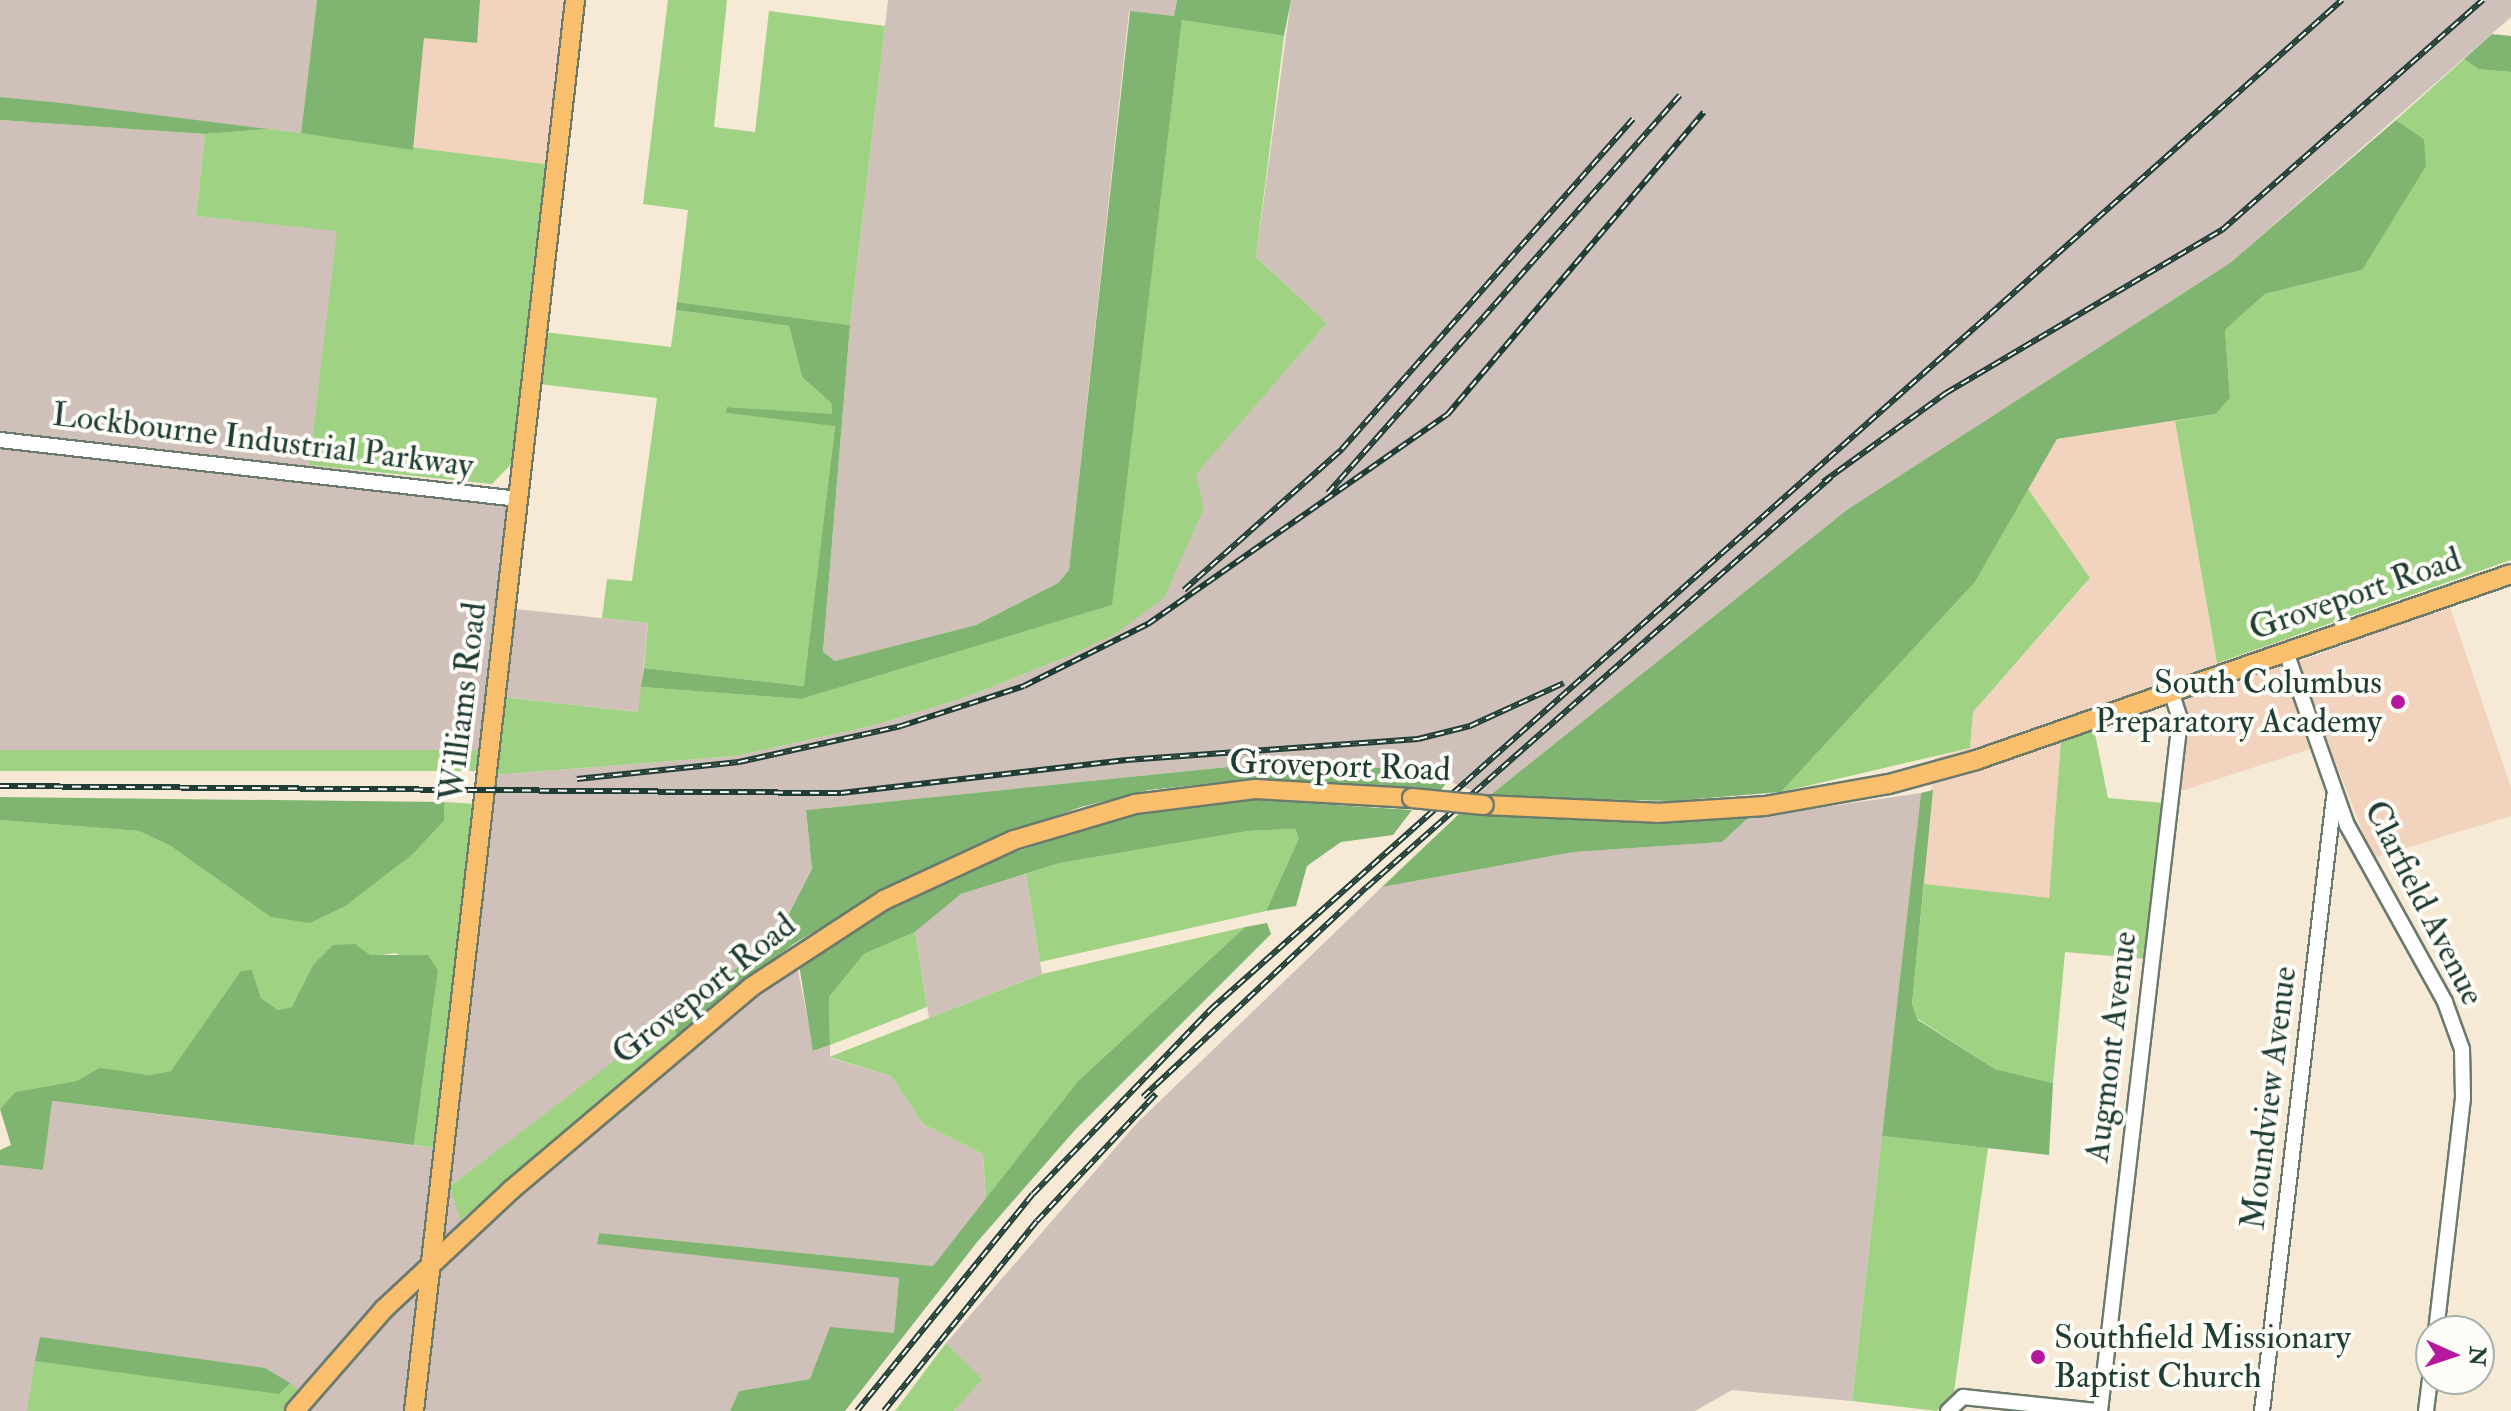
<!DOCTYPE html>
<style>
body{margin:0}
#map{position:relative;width:2511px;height:1411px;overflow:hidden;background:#f6ead6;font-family:"IM FELL Double Pica",serif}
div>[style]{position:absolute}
.built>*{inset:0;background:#f2d4be}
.industrial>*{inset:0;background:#cfc0ba}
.green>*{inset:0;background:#9fd383;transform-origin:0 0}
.forest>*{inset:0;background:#7fb571}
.roads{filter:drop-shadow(2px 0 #6a7a6d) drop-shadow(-2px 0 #6a7a6d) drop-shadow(0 2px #6a7a6d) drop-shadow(0 -2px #6a7a6d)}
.minor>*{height:14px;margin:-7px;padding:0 7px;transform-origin:7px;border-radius:7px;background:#fff}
.major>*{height:18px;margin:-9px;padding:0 9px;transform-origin:9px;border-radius:9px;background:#f9bf6d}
.rail>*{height:6px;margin-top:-3px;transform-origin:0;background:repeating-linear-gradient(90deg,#fdfcf7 0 9px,#1f3d34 0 18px);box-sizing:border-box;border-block:2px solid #1f3d34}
.bridges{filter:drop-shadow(2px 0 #6a7a6d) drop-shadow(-2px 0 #6a7a6d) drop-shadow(0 2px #6a7a6d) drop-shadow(0 -2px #6a7a6d)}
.major-bridge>*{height:18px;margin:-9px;padding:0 9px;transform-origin:9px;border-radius:9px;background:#f9bf6d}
.dots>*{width:22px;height:22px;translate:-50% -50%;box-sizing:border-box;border:4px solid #fdfcf7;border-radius:50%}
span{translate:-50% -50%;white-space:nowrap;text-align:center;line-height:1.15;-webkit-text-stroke:8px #fdfcf7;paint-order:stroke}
.street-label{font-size:34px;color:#1f3d34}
.poi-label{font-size:34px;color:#1f3d34}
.right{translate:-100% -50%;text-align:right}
.left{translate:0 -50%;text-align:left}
.north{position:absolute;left:2415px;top:1315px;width:80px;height:80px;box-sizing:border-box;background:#fdfcf7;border:2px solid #a4b0a9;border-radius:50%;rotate:93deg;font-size:22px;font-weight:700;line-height:32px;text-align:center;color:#1f3d34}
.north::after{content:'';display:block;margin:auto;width:28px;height:36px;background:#b5179e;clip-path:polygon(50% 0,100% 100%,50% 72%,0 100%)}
</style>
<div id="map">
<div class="built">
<div style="clip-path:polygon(480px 0,572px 0,552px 165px,413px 150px,424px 37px,476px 43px)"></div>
<div style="clip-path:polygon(2175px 421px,2217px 663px,2292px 636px,2301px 661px,2449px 604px,2511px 787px,2511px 816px,2373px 858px,2328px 743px,2176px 793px,2184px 700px,2061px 740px,2049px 899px,1924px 884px,1934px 758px,1970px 748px,1973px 712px,2090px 579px,2028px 489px,2057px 439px)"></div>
</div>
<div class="industrial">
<div style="clip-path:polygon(0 0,317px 0,301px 133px,0 97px)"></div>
<div style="clip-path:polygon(888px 0,1177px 0,1174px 16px,1129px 11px,1069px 570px,1058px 583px,976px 625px,835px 661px,823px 653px,850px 325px)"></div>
<div style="clip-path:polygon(1291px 0,2511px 0,2511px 17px,2230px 263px,1848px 509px,1488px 797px,1416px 768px,1228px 767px,806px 810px,812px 869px,776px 939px,449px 1187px,462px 1220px,677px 1035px,793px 945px,814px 1051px,830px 1045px,830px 1058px,891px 1076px,923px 1124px,983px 1154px,986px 1199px,933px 1266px,599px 1233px,597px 1243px,899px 1278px,894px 1333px,810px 1379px,739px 1391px,730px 1411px,0 1411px,0 1165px,43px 1170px,51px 1101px,437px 1148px,477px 804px,493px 805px,493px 775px,736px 756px,871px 726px,964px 698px,1064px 658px,1204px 508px,1195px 474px,1327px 323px,1256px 257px)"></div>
<div style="clip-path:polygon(0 120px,205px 134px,196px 216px,338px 230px,309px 465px,511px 489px,496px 607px,648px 623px,639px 712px,502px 697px,494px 753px,0 750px)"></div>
<div style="clip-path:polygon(1921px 793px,1852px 1401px,1732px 1390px,1695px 1411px,954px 1411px,981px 1379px,946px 1343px,1137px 1123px,1382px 887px,1574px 852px,1722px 842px,1748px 818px)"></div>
<div style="clip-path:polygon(1026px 874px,1042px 974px,929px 1018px,915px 932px,961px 894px)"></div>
</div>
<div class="green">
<div style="clip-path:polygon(668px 0,727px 0,714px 127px,755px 132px,769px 11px,885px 26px,850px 325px,677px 302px,688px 210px,643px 204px)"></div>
<div style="clip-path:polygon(1182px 20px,1284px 36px,1256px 257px,1327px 323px,1196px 474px,1204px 508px,1164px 598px,1115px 634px,1064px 658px,964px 698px,871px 726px,736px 756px,493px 775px,502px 697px,638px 712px,641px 687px,801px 699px,1111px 605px)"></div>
<div style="clip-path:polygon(2464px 59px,2478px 69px,2511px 72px,2511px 560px,2217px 663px,2175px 421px,2216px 414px,2230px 398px,2225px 330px,2265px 294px,2362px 270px,2424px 139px,2396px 120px)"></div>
<div style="clip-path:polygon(269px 129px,552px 165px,514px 461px,492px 484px,309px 465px,337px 231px,196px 216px,205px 134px)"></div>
<div style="clip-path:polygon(676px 310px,789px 326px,802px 377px,831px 403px,832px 415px,728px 407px,726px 413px,835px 425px,805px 686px,644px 668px,648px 623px,602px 618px,607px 579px,632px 581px,657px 398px,539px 384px,544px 332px,671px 347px)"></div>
<div style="clip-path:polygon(2028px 489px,2090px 578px,1973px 712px,1970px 748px,1781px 792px,1975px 582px)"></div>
<div style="clip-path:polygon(2094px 729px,2108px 798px,2164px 803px,2147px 959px,2065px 952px,2053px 1083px,1995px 1069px,1918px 1019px,1912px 1004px,1924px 884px,2049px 898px,2061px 740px)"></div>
<div style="left:0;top:750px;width:481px;height:21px"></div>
<div style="clip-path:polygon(444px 802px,477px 804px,437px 1148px,414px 1145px,438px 971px,395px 953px,313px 965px,293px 1007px,278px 1010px,261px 998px,252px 970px,171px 1071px,149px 1075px,100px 1069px,76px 1081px,15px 1092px,0 1109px,0 820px,139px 831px,171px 846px,379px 877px,413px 854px,444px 821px)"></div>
<div style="clip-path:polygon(1295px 829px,1299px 838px,1266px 911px,1040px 962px,1026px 874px,1060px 863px,1248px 831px)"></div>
<div style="clip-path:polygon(1245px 927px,1078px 1081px,986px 1199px,983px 1154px,923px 1124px,891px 1076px,829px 1057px,1042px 974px)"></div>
<div style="clip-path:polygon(915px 932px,927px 1007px,830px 1045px,829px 997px,864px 954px)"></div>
<div style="clip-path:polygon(669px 1019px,677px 1035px,461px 1220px,449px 1187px)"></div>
<div style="clip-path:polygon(1882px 1136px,1988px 1148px,1954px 1392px,1937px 1411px,1852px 1401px)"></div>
<div style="clip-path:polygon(946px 1343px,982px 1379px,954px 1411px,895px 1411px)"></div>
<div style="clip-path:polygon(35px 1361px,279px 1393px,290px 1383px,300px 1392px,284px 1411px,27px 1411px)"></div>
</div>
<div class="forest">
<div style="clip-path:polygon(317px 0,480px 0,477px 43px,424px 38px,413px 150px,301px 133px)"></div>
<div style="clip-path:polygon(1177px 0,1291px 0,1284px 36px,1182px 20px,1112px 605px,801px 699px,641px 687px,644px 668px,804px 686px,835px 426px,726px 413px,727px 407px,832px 414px,831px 403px,802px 377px,789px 326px,676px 310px,677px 302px,850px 325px,823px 652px,835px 661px,976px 625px,1058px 583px,1069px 570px,1130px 11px,1174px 16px)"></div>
<div style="clip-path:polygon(2492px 34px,2511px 36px,2511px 72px,2478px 69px,2464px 59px)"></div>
<div style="clip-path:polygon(0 97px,61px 103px,269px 129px,205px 134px,0 120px)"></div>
<div style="clip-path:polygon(2396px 120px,2424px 139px,2426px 166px,2362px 270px,2265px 294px,2225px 330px,2230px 398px,2216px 414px,2057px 439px,1975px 582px,1781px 792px,1672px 801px,1488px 797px,1848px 509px,2230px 263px)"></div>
<div style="clip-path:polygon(1228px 767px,1417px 768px,1448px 781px,1440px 791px,1242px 780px,1149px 790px,1081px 807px,972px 847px,892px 885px,792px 945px,677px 1035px,669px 1019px,776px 939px,812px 869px,806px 810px)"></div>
<div style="clip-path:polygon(1933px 790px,1912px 1004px,1918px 1020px,1995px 1069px,2053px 1083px,2049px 1155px,1882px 1136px,1921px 793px)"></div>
<div style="clip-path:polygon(0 797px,444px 802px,444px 821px,413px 854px,345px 906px,310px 923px,271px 917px,171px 846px,139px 831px,0 820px)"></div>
<div style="clip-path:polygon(1241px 799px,1412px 810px,1393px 835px,1341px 842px,1307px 866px,1296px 906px,1266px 911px,1299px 838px,1295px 829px,1248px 831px,1060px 863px,961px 894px,915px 932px,864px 954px,829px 997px,830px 1045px,813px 1051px,799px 965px,874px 916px,968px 868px,1092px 826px,1161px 809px)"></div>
<div style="clip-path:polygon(1460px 813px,1613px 822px,1748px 818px,1722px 842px,1574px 852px,1382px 887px)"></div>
<div style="clip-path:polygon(1267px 923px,1271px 934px,1075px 1130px,978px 1241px,845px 1411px,730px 1411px,739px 1391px,810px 1379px,830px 1327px,894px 1333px,899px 1278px,597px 1244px,599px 1233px,933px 1266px,1078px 1081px,1245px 927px)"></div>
<div style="clip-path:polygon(355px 944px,370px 955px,428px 955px,438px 971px,414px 1145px,52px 1101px,43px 1170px,0 1165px,0 1150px,11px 1145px,0 1109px,15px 1092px,76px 1081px,100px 1068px,149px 1075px,171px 1071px,241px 971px,252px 970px,261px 998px,278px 1010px,292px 1007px,313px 965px,333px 945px)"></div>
<div style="clip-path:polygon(40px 1337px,265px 1368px,290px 1383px,279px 1394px,35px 1361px)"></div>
</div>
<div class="roads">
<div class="minor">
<div style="left:0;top:440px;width:522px;rotate:6.49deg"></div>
<div style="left:2286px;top:652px;width:183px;rotate:70.6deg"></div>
<div style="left:2347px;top:825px;width:202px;rotate:61deg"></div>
<div style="left:2445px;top:1002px;width:50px;rotate:70.1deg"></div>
<div style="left:2462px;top:1049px;width:49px;rotate:88.8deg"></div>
<div style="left:2463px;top:1098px;width:235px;rotate:96.6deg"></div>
<div style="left:1948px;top:1411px;width:21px;rotate:-43deg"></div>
<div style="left:1963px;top:1397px;width:134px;rotate:6deg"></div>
<div style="left:2100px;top:1411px;width:678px;rotate:-83.4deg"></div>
<div style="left:2178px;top:737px;width:18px;rotate:-84deg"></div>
<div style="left:2180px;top:719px;width:28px;rotate:-108deg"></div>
<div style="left:2262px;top:1411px;width:618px;rotate:-83.31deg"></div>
<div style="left:2426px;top:1411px;width:40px;rotate:-82.9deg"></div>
</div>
<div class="major">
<div style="left:1484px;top:805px;width:173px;rotate:2.6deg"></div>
<div style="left:1657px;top:813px;width:108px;rotate:-3.7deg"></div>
<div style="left:1765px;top:806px;width:126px;rotate:-10.1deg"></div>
<div style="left:1889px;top:784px;width:90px;rotate:-15.4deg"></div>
<div style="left:1976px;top:760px;width:566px;rotate:-19.17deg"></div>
<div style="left:295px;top:1411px;width:135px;rotate:-48.9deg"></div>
<div style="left:384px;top:1309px;width:174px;rotate:-43.1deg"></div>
<div style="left:511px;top:1190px;width:314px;rotate:-40.2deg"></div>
<div style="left:751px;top:987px;width:159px;rotate:-33.2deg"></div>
<div style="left:884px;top:900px;width:143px;rotate:-24.8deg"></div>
<div style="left:1014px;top:840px;width:126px;rotate:-16.6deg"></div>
<div style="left:1135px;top:804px;width:121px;rotate:-7.1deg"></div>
<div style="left:1255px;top:789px;width:157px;rotate:3.3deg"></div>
<div style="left:414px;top:1411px;width:1420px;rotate:-83.49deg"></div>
</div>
</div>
<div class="rail">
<div style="left:1823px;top:482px;width:152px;rotate:-35.9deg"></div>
<div style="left:1946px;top:393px;width:321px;rotate:-30.6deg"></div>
<div style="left:2222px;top:230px;width:348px;rotate:-41.4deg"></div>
<div style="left:1328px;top:493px;width:531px;rotate:-48.51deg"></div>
<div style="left:1184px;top:590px;width:212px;rotate:-41.7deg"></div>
<div style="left:1342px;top:449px;width:440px;rotate:-48.6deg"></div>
<div style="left:577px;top:779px;width:163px;rotate:-6deg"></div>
<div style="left:739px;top:762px;width:166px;rotate:-12.5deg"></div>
<div style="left:901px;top:726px;width:129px;rotate:-18deg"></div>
<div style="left:1024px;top:686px;width:139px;rotate:-26.6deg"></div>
<div style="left:1148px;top:624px;width:365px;rotate:-35deg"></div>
<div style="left:1447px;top:415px;width:397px;rotate:-49.7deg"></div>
<div style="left:0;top:786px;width:841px;rotate:0.48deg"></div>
<div style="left:841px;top:793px;width:287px;rotate:-6.6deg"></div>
<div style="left:1126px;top:760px;width:293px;rotate:-4.1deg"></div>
<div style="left:1418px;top:739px;width:54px;rotate:-14deg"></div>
<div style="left:1470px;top:726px;width:103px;rotate:-24.6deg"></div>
<div style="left:1143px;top:1097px;width:307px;rotate:-43.2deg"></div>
<div style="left:1367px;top:887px;width:619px;rotate:-41.46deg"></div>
<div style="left:857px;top:1411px;width:279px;rotate:-51deg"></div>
<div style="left:1033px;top:1194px;width:257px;rotate:-46.1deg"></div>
<div style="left:1211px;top:1009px;width:1516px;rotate:-41.74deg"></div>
<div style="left:884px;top:1411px;width:244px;rotate:-51.2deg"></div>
<div style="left:1037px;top:1221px;width:174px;rotate:-46.9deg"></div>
</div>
<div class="bridges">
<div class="major-bridge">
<div style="left:1412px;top:798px;width:72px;rotate:5.6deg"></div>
</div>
</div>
<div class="dots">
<div style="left:2398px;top:702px;background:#b5179e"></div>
<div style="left:2038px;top:1357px;background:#b5179e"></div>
</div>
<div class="street-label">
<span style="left:263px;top:440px;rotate:7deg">Lockbourne Industrial Parkway</span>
<span style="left:2355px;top:594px;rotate:-19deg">Groveport Road</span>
<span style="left:463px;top:702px;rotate:-83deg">Williams Road</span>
<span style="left:1340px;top:766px;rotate:2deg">Groveport Road</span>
<span style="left:2424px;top:903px;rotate:63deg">Clarfield Avenue</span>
<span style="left:704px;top:989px;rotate:-38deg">Groveport Road</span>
<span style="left:2111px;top:1047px;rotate:-83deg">Augmont Avenue</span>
<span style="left:2269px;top:1098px;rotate:-83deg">Moundview Avenue</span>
</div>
<div class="poi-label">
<span class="right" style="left:2382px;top:702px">South Columbus<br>Preparatory Academy</span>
<span class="left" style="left:2054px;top:1357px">Southfield Missionary<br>Baptist Church</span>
</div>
<div class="north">N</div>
</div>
